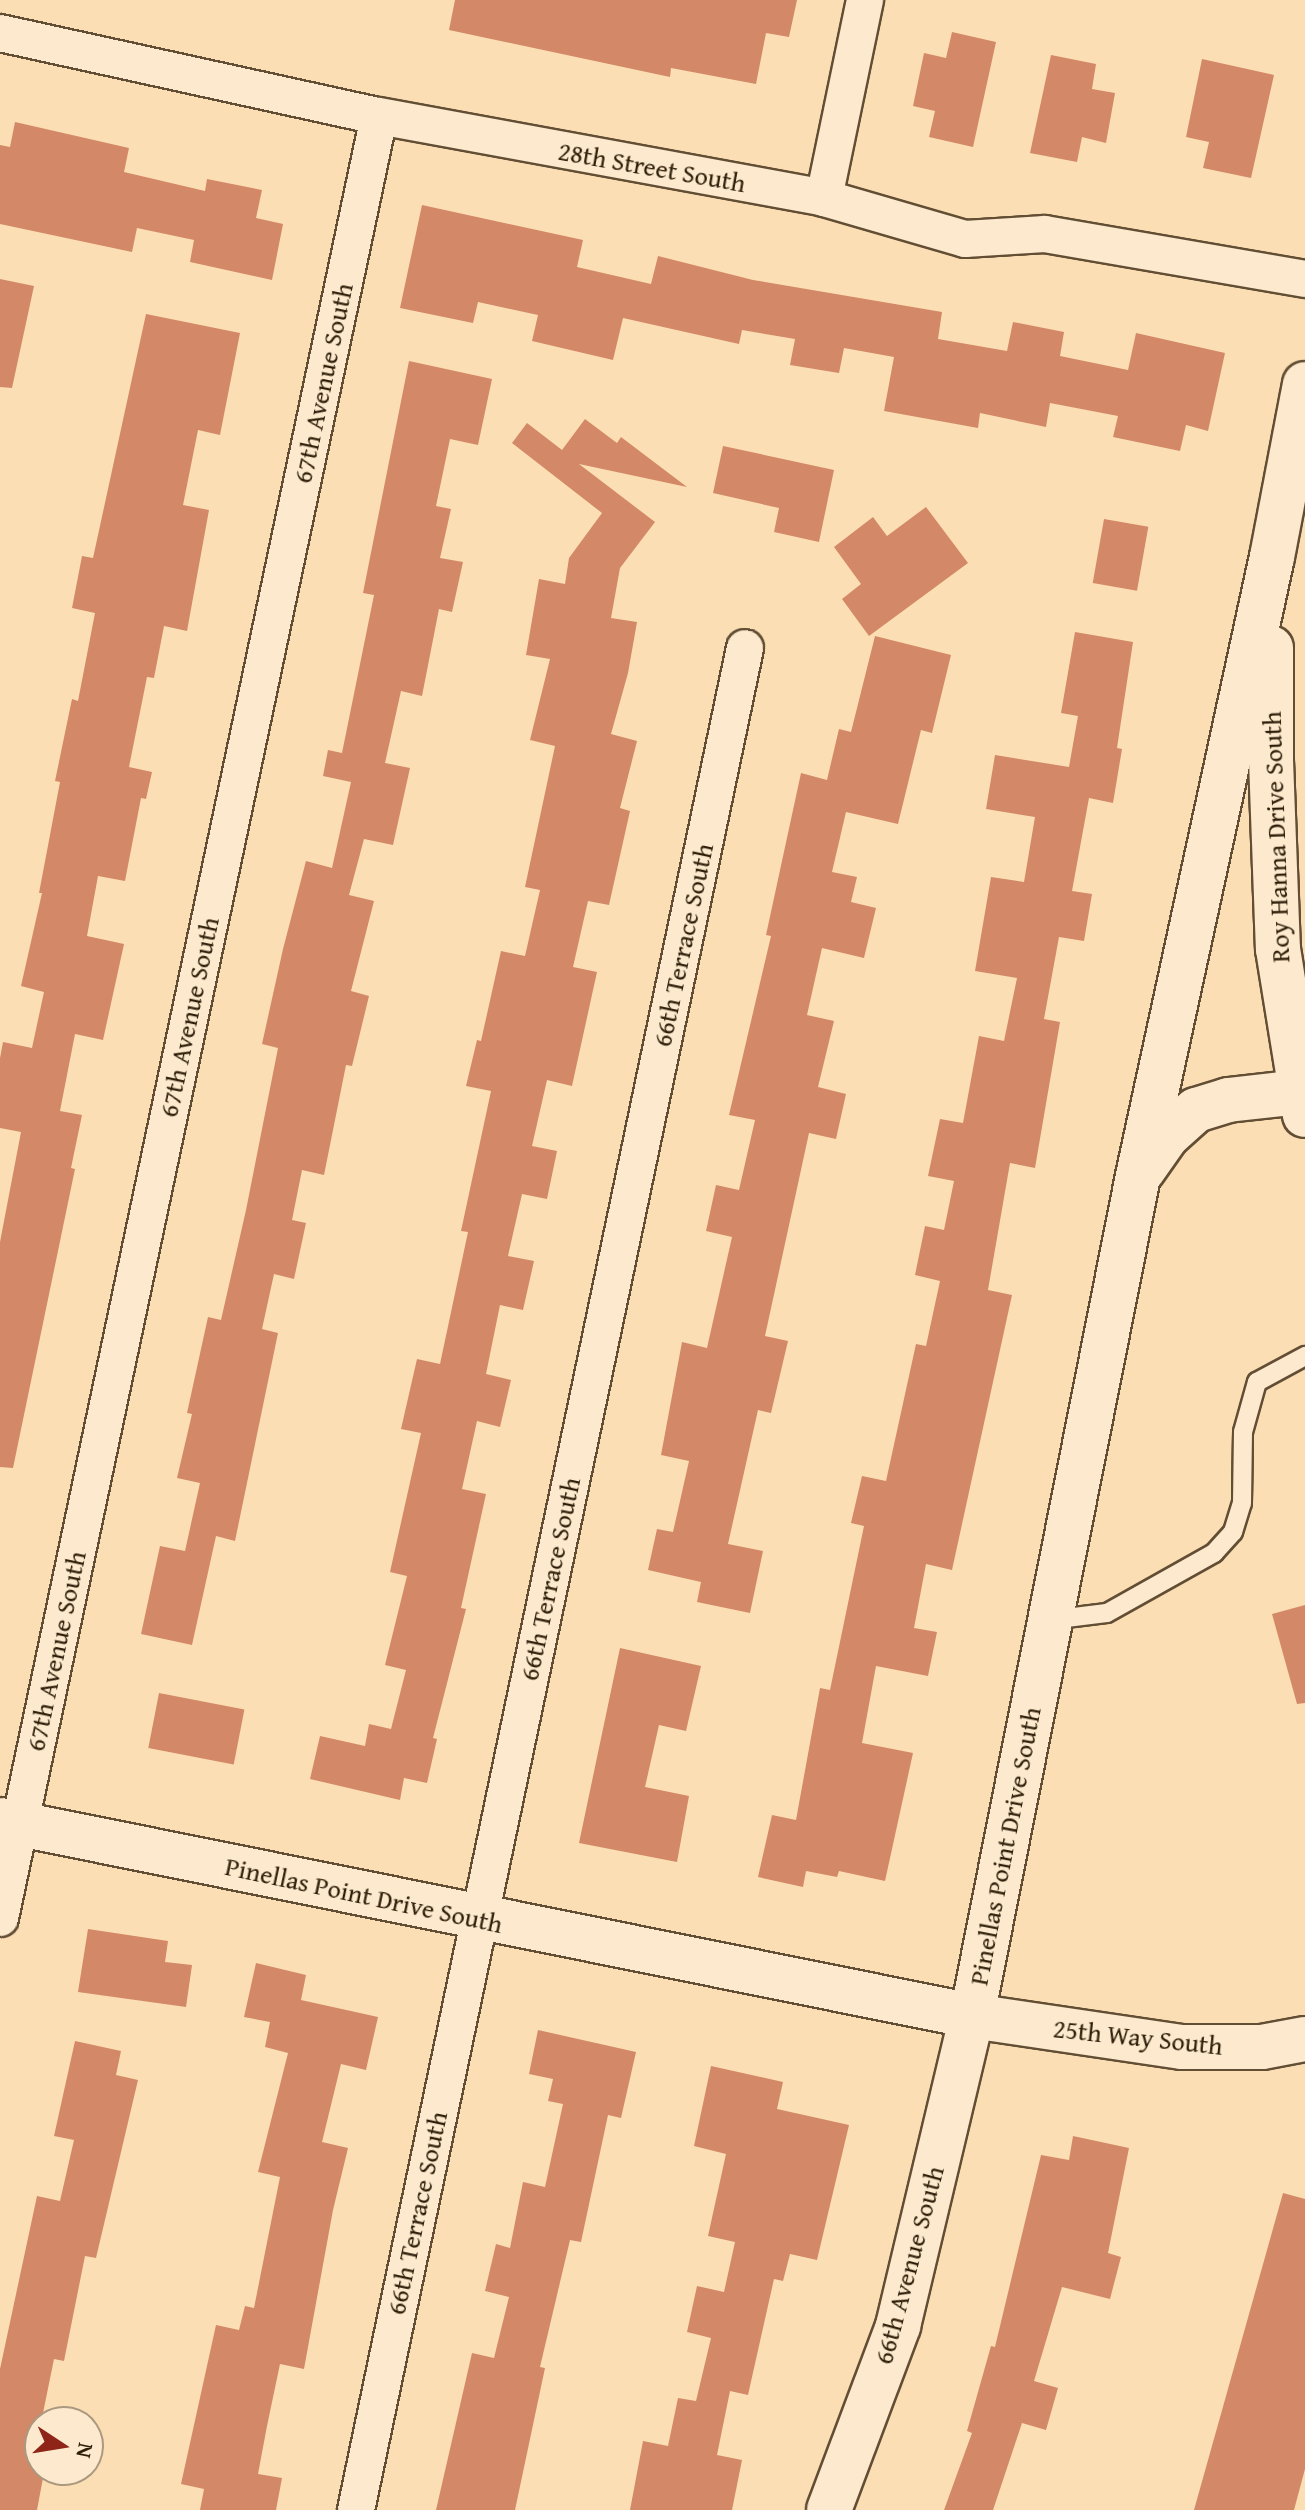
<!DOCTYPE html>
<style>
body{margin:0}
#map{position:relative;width:1305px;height:2510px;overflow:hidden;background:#fcdeb4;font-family:"Gentium Book Plus",serif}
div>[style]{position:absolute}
.building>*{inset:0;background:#d38967;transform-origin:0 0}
.roads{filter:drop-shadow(2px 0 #624e34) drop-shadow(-2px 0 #624e34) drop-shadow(0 2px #624e34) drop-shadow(0 -2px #624e34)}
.service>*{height:18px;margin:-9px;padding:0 9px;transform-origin:9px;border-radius:9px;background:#fdeace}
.minor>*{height:36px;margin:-18px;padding:0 18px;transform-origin:18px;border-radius:18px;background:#fdeace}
.tertiary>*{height:44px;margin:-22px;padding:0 22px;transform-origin:22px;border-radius:22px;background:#fdeace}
span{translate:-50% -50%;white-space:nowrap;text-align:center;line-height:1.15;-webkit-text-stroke:6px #fdeace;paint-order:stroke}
.street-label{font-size:26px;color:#2e1e09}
.north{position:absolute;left:24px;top:2406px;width:80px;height:80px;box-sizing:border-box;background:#fdeace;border:2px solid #aa987f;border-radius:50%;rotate:102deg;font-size:22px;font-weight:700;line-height:32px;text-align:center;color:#2e1e09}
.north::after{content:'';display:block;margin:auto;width:28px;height:36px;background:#8f2418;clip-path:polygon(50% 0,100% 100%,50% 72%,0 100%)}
</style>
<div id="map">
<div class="building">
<div style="clip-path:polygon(455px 0,797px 0,789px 37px,766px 33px,756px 84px,671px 68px,670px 77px,449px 30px)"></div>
<div style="clip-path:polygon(952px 32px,996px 42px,973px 147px,929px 137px,935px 111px,913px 106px,924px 53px,946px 58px)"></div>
<div style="clip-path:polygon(1051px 55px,1096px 64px,1092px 89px,1115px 93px,1106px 143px,1082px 137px,1077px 162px,1030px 153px)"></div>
<div style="clip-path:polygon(1202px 59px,1274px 75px,1251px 178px,1203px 168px,1209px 142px,1186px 137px)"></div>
<div style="clip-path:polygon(15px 122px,129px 148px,124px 172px,205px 191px,207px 179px,262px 190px,256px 218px,283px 224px,272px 280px,190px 262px,194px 240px,137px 228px,132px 252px,0 224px,0 145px,10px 147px)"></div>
<div style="clip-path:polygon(422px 205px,583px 240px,577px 267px,651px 284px,658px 256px,753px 280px,942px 312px,938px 339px,1007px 351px,1013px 322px,1064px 332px,1060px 356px,1128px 370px,1136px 333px,1225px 353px,1208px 431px,1186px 425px,1180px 451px,1113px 437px,1118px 416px,1050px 403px,1046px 427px,980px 413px,978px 428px,884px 411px,894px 357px,844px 348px,839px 373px,790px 365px,795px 339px,742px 330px,739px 344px,623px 318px,613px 360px,532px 341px,538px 315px,478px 302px,473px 323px,400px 308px)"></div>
<div style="clip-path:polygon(0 279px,34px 286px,12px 388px,0 387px)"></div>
<div style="clip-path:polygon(146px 314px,240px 333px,220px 435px,198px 430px,183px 505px,209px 510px,187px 631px,164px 626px,154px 678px,147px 677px,129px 767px,152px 772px,146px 799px,141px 798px,125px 881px,98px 876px,87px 936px,124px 944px,103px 1040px,75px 1034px,60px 1111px,82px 1115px,71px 1168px,75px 1169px,13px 1468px,0 1467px,0 1242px,21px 1132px,0 1128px,0 1058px,3px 1042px,32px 1048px,44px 992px,21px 986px,42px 893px,39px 893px,60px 782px,55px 781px,72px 699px,78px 701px,95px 613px,72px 608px,82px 556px,93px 558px)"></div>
<div style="clip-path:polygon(409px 361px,492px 379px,478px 445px,450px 439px,436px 506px,451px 509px,440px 558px,463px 562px,452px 612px,439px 609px,422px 696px,401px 691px,385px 763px,410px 768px,393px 845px,364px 839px,349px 895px,374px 901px,351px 991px,369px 996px,352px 1066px,346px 1065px,324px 1175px,302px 1170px,292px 1220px,306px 1223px,294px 1279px,274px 1274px,262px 1329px,278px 1333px,235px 1541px,216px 1536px,192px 1645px,141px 1634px,160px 1546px,185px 1551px,200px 1483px,177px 1478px,192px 1414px,187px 1413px,208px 1317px,221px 1320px,246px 1210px,278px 1048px,262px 1044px,283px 949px,306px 861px,332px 868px,351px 782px,323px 776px,328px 750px,342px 753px,374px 595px,363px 593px)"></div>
<div style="clip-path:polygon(585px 419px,617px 443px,621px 437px,687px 487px,579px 464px,655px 522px,620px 568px,611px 618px,637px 622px,628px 673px,611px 734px,637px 741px,620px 808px,630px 811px,609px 905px,588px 901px,573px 967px,597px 972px,572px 1086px,547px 1080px,532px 1146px,557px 1151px,547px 1199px,522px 1194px,508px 1256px,534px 1261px,523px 1310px,500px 1305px,486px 1374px,511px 1380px,500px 1427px,477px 1421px,462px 1489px,486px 1494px,461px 1608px,466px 1609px,433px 1738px,437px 1739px,427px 1783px,404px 1778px,400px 1800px,310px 1779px,320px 1736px,365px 1746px,369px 1724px,391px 1729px,406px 1670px,385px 1665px,407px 1576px,390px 1572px,421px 1433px,401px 1429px,417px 1359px,440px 1364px,468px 1232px,461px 1231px,491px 1091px,466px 1086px,477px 1040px,481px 1041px,501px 951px,525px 956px,540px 890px,525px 887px,555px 746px,530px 740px,550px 659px,526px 655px,539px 579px,565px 584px,569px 558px,602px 513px,512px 443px,527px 423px,562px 450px)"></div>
<div style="clip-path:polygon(723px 446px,834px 470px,819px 542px,774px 532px,779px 508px,713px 493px)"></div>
<div style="clip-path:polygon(926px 507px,968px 563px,869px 636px,842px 599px,861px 584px,834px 547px,873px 517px,887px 536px)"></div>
<div style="left:1104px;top:519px;width:45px;height:65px;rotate:10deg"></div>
<div style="clip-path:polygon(1075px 632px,1133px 642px,1117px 748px,1122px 749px,1113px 803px,1089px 798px,1072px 891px,1092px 894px,1084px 941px,1059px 937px,1044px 1019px,1060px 1022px,1035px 1168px,1010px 1163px,988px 1290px,1012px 1295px,952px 1570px,926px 1564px,914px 1628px,937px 1632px,928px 1676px,876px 1666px,862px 1743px,913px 1753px,885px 1881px,839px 1871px,837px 1877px,806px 1871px,803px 1887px,758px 1877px,772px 1815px,796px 1820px,820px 1688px,830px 1690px,864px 1526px,851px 1523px,862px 1476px,886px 1481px,916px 1344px,926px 1346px,940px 1281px,915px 1275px,925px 1226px,944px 1230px,954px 1181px,928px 1176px,940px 1119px,963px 1123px,979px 1036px,1004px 1041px,1017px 978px,975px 971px,991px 877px,1024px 882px,1035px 817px,986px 809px,995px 755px,1069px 767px,1078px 716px,1061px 713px)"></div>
<div style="clip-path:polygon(875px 636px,951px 655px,932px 733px,921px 730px,898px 824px,846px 812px,832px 872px,857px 877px,851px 902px,876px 908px,864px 958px,822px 948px,807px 1015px,834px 1021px,818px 1087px,846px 1094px,836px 1139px,809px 1133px,765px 1336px,788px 1341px,771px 1413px,758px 1410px,728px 1544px,763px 1551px,750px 1613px,697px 1602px,701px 1582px,648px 1570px,657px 1529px,673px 1532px,689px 1461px,661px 1455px,682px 1342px,707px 1348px,732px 1237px,706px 1231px,716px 1185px,739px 1190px,755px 1120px,729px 1115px,771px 936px,766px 935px,801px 773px,827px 780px,839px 729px,851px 732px)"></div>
<div style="clip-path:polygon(1305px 1605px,1305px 1703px,1297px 1704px,1272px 1614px)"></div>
<div style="clip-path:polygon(620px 1648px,701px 1666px,686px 1731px,659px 1725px,645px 1787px,689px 1796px,677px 1862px,579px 1843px)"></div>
<div style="left:159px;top:1693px;width:87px;height:56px;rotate:11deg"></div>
<div style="clip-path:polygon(88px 1929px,168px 1941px,165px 1962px,192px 1965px,186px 2007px,78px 1992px)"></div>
<div style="clip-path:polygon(256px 1963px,306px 1975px,301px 2000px,378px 2017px,366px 2070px,341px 2064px,322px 2142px,348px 2148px,333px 2210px,304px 2369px,280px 2364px,267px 2426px,258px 2474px,282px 2478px,276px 2510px,200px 2510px,204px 2489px,181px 2484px,216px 2325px,239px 2330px,245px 2306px,254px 2308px,280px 2177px,258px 2172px,288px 2053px,265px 2047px,270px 2022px,244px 2017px)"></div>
<div style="clip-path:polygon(538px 2030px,636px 2052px,621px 2118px,608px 2115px,581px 2242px,570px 2240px,540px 2367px,545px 2368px,515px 2510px,436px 2510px,472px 2353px,494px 2358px,509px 2297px,485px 2291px,496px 2244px,510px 2248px,523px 2182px,545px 2187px,563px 2104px,548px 2101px,553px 2079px,529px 2074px)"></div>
<div style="clip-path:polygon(75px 2041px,121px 2051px,116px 2075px,138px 2080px,96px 2258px,85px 2256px,64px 2361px,54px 2359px,42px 2418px,60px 2422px,40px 2422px,40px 2470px,74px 2470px,71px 2483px,43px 2478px,37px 2510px,0 2510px,0 2369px,37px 2196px,60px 2201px,74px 2140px,54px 2136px)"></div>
<div style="clip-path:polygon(711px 2066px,783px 2082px,777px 2109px,849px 2125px,817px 2260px,790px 2254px,783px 2281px,774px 2279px,748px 2395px,730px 2391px,717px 2455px,742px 2460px,732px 2510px,630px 2510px,643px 2441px,668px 2446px,678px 2398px,696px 2401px,711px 2338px,687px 2332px,697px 2286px,724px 2292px,735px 2242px,708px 2236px,726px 2154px,694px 2146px)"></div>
<div style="clip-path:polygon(1073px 2136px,1129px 2148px,1108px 2253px,1121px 2257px,1110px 2299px,1062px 2287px,1034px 2381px,1058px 2388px,1046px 2430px,1022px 2423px,993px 2510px,944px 2510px,972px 2433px,967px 2431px,991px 2346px,995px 2347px,1041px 2155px,1069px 2160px)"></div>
<div style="clip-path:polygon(1283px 2193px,1305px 2199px,1305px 2469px,1294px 2510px,1194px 2510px)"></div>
</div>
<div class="roads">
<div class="service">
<div style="left:1050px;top:1620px;width:57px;rotate:-7deg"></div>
<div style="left:1107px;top:1613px;width:123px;rotate:-29.3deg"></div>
<div style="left:1214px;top:1553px;width:28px;rotate:-48deg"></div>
<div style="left:1233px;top:1532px;width:30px;rotate:-73deg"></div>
<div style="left:1242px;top:1503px;width:71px;rotate:-89.2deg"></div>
<div style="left:1243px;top:1432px;width:52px;rotate:-74.4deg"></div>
<div style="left:1257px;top:1382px;width:55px;rotate:-28.4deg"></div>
</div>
<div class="minor">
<div style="left:0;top:33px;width:388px;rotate:12.4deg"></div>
<div style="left:379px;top:116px;width:452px;rotate:10.4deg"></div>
<div style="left:824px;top:198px;width:147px;rotate:16.2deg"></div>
<div style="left:965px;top:239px;width:80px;rotate:-3.6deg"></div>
<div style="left:1045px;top:234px;width:264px;rotate:9.8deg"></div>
<div style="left:824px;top:198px;width:202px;rotate:-78.3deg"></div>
<div style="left:0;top:1918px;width:1841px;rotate:-78.12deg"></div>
<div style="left:356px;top:2510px;width:1902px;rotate:-78.2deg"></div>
</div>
<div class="tertiary">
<div style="left:1271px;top:648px;width:112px;rotate:90deg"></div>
<div style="left:1271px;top:760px;width:189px;rotate:87.9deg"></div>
<div style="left:1278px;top:949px;width:168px;rotate:80.8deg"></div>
<div style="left:1143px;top:1170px;width:42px;rotate:-54.8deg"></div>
<div style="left:1167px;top:1136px;width:39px;rotate:-42deg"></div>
<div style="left:1196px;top:1110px;width:34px;rotate:-17deg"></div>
<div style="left:1228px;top:1100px;width:71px;rotate:-6.4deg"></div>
<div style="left:0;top:1820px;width:992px;rotate:11.4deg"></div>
<div style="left:972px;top:2016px;width:212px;rotate:8.4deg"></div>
<div style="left:1182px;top:2047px;width:80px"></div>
<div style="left:1262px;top:2047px;width:44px;rotate:-10.5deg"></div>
<div style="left:829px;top:2510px;width:197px;rotate:-69.4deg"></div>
<div style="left:898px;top:2326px;width:319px;rotate:-76.6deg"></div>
<div style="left:972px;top:2016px;width:856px;rotate:-78.82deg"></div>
<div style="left:1138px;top:1176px;width:633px;rotate:-77.79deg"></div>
<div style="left:1272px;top:557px;width:176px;rotate:-79.2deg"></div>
</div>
</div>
<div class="street-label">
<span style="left:652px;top:167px;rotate:10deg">28th Street South</span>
<span style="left:323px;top:383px;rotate:-78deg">67th Avenue South</span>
<span style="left:1276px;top:837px;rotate:-92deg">Roy Hanna Drive South</span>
<span style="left:683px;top:945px;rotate:-78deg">66th Terrace South</span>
<span style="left:189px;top:1017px;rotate:-78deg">67th Avenue South</span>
<span style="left:550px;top:1579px;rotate:-78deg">66th Terrace South</span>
<span style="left:56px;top:1651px;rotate:-78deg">67th Avenue South</span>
<span style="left:1005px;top:1846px;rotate:-79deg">Pinellas Point Drive South</span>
<span style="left:364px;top:1895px;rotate:12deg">Pinellas Point Drive South</span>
<span style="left:1138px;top:2037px;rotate:6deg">25th Way South</span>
<span style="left:417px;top:2213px;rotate:-78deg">66th Terrace South</span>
<span style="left:909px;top:2265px;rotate:-75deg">66th Avenue South</span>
</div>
<div class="north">N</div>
</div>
